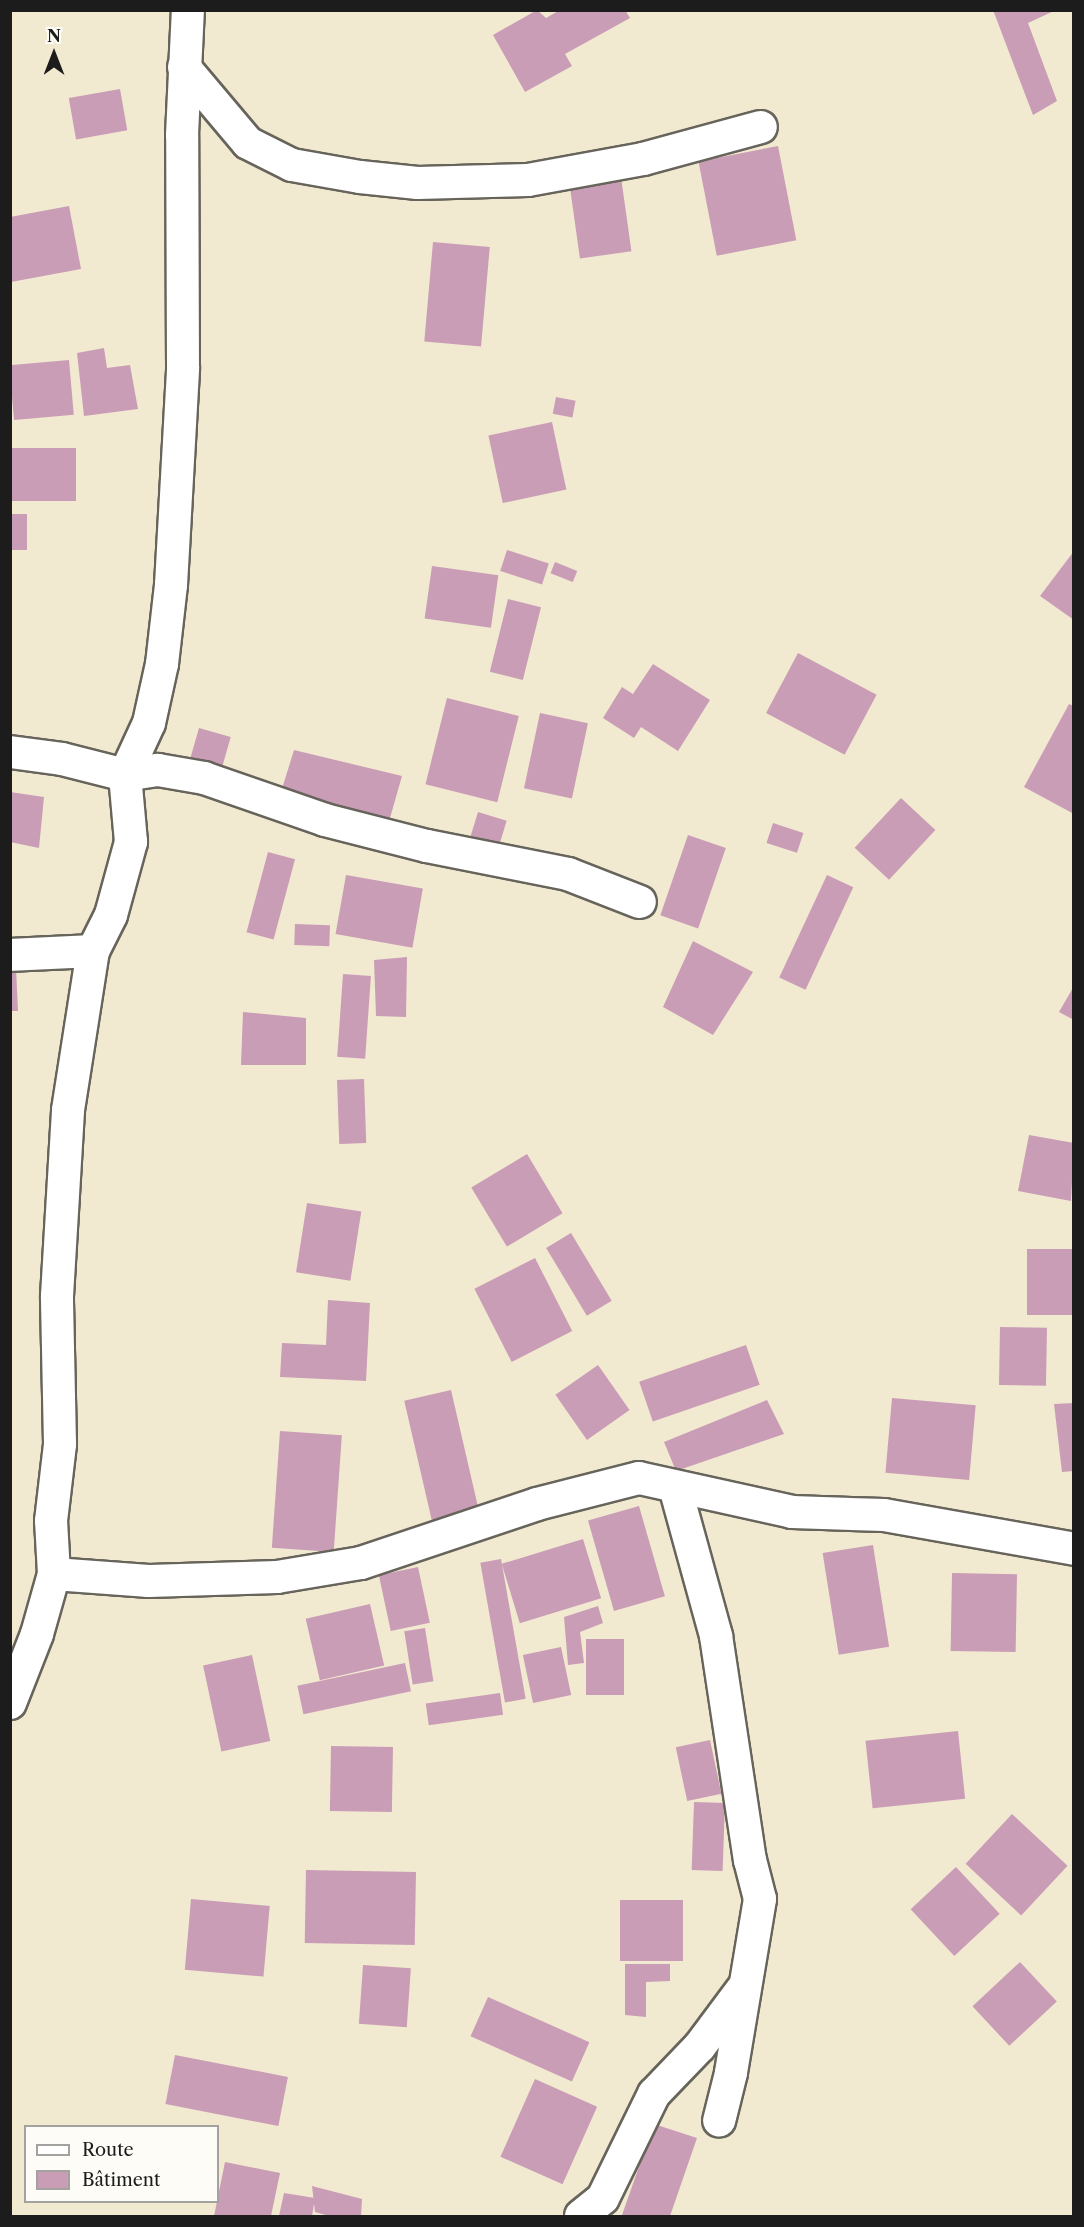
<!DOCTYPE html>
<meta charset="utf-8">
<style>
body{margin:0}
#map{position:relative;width:1084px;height:2227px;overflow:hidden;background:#f2e9d1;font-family:"Libre Caslon Text",serif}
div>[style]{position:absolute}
.building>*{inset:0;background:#ca9db6;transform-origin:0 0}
.roads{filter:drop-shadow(2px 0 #67645b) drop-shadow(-2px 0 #67645b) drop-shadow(0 2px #67645b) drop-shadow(0 -2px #67645b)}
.street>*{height:32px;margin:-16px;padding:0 16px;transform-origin:16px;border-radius:16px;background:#fff}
span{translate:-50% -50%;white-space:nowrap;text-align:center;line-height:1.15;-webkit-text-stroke:4.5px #fdfcf7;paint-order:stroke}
.frame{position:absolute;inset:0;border:12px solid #1c1c1c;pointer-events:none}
.legend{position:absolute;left:24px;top:2125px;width:195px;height:78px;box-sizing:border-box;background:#fdfcf7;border:2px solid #a3a29f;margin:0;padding:8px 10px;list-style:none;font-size:18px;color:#1c1c1c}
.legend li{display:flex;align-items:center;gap:12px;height:30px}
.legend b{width:30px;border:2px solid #a3a29f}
.north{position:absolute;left:24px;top:24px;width:60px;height:60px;-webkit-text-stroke:4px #fdfcf7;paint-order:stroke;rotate:0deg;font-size:16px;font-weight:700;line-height:24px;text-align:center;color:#1c1c1c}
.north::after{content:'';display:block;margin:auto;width:21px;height:27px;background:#1c1c1c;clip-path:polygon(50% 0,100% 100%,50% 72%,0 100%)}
</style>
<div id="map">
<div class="building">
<div style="clip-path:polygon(537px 10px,546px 18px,560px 10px,625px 10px,630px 18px,565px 54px,572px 66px,525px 92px,493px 35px)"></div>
<div style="clip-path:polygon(993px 10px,1056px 10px,1028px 23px,1057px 101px,1033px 115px)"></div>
<div style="left:120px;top:89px;width:42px;height:52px;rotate:80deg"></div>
<div style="left:778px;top:146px;width:96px;height:81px;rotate:79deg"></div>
<div style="left:621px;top:177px;width:75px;height:52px;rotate:82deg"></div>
<div style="clip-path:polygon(69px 206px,81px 269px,11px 282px,10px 217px)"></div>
<div style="left:433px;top:242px;width:57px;height:100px;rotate:5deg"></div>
<div style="clip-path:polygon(104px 348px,107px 368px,130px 365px,138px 409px,84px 416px,77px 353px)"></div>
<div style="left:69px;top:360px;width:55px;height:60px;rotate:85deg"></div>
<div style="left:556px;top:397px;width:20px;height:17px;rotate:11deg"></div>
<div style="left:552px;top:422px;width:69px;height:65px;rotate:78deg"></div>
<div style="left:10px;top:448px;width:66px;height:53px"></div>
<div style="left:10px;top:514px;width:17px;height:36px"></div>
<div style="left:507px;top:550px;width:44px;height:22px;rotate:18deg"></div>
<div style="clip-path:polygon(1074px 551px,1074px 620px,1040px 596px)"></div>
<div style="left:555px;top:562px;width:24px;height:12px;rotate:22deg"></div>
<div style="left:432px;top:566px;width:67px;height:53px;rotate:8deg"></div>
<div style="left:508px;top:599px;width:34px;height:75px;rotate:14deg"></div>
<div style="left:798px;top:653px;width:89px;height:68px;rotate:28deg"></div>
<div style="clip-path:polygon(653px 664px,710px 700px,678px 751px,641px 727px,634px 738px,603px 718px,622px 687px,633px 694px)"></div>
<div style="left:447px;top:698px;width:74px;height:89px;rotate:14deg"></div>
<div style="clip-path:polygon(1069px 704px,1074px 706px,1074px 814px,1024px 787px)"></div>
<div style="left:540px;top:713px;width:49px;height:77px;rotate:12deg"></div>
<div style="left:199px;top:728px;width:33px;height:31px;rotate:16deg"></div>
<div style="clip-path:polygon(294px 750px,402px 776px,388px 825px,281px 792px)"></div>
<div style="clip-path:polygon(10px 792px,44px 797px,39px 848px,10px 842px)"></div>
<div style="left:901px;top:798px;width:47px;height:68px;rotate:43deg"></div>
<div style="left:478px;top:812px;width:30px;height:34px;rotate:17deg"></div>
<div style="left:773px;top:823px;width:32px;height:21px;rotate:18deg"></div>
<div style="left:688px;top:835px;width:40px;height:85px;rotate:19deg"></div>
<div style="left:268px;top:852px;width:28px;height:83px;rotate:15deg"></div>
<div style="left:346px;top:875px;width:78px;height:60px;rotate:10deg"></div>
<div style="left:827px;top:875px;width:29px;height:113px;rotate:25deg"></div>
<div style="left:295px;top:924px;width:35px;height:21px;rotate:2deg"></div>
<div style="clip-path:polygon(693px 941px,753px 972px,713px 1035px,663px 1007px)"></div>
<div style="clip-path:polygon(407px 957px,406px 1017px,376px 1016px,374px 960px)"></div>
<div style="clip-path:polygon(10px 968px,16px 968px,18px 1011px,10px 1011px)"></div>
<div style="left:343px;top:974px;width:28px;height:83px;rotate:4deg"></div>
<div style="clip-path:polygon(1074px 986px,1074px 1020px,1059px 1012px)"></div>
<div style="clip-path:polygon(243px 1012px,306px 1018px,306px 1065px,241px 1065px)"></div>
<div style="left:364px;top:1079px;width:64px;height:27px;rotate:88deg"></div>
<div style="clip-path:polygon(1029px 1135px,1074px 1143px,1071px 1201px,1018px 1191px)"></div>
<div style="left:527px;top:1154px;width:69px;height:65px;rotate:59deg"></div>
<div style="left:307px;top:1203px;width:55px;height:70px;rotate:9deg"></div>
<div style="left:571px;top:1233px;width:79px;height:29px;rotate:59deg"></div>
<div style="left:1027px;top:1249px;width:47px;height:66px"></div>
<div style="left:535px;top:1258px;width:82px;height:68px;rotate:63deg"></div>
<div style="clip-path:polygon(328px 1300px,370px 1303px,366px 1381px,280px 1377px,282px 1343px,326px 1345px)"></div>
<div style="left:1000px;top:1327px;width:47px;height:58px;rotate:1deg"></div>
<div style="left:746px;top:1345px;width:42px;height:113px;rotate:71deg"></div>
<div style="left:598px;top:1365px;width:55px;height:52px;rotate:55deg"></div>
<div style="left:451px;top:1390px;width:122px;height:48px;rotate:77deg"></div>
<div style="left:892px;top:1398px;width:84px;height:75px;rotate:5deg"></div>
<div style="clip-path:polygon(767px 1400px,784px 1434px,676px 1471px,664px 1442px)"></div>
<div style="clip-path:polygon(1074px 1403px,1074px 1471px,1062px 1472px,1054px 1404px)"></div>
<div style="left:280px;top:1431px;width:62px;height:117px;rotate:4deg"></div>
<div style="left:639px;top:1506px;width:94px;height:53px;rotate:74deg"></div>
<div style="left:583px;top:1539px;width:62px;height:85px;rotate:73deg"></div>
<div style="left:873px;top:1545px;width:103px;height:51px;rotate:81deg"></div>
<div style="left:501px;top:1559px;width:142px;height:21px;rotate:80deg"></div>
<div style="left:418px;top:1567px;width:57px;height:40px;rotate:78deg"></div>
<div style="left:952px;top:1573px;width:65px;height:78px;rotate:1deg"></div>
<div style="left:370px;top:1604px;width:63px;height:66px;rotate:77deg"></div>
<div style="clip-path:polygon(598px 1606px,603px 1623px,580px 1632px,584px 1663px,568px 1665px,564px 1617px)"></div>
<div style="left:425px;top:1628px;width:54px;height:21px;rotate:81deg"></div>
<div style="left:586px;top:1639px;width:38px;height:56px"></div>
<div style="left:561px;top:1647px;width:49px;height:39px;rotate:78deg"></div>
<div style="left:252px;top:1655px;width:88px;height:50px;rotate:78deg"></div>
<div style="left:405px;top:1663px;width:29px;height:110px;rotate:78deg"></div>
<div style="left:500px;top:1693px;width:22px;height:75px;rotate:82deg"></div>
<div style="left:958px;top:1731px;width:68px;height:93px;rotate:84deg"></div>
<div style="left:710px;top:1740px;width:55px;height:35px;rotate:78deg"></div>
<div style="left:331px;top:1746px;width:62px;height:65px;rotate:1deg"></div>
<div style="left:694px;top:1802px;width:31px;height:68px;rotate:2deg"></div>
<div style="left:1012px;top:1814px;width:76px;height:68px;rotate:43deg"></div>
<div style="left:956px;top:1867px;width:64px;height:62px;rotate:47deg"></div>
<div style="left:306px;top:1870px;width:110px;height:73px;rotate:1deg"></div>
<div style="left:191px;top:1899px;width:79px;height:71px;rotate:5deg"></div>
<div style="left:683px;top:1900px;width:61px;height:63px;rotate:90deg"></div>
<div style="left:1020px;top:1962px;width:54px;height:65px;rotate:47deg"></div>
<div style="clip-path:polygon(625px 1964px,670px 1964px,670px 1981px,646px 1982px,646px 2017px,625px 2015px)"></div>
<div style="left:363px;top:1965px;width:48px;height:59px;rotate:4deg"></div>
<div style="left:488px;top:1997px;width:111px;height:43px;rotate:24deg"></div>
<div style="left:175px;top:2055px;width:115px;height:50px;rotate:11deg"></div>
<div style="left:535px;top:2079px;width:68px;height:85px;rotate:24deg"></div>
<div style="clip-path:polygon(654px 2124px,697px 2138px,670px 2216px,627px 2216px,622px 2215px)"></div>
<div style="clip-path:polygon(225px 2162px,280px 2173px,271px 2216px,214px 2216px)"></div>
<div style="clip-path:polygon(312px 2186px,362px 2199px,361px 2216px,329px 2216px,315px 2212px)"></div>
<div style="clip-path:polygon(284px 2193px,315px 2198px,312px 2216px,279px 2216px)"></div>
</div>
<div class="roads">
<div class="street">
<div style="left:184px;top:67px;width:99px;rotate:49.9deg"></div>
<div style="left:248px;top:143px;width:49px;rotate:26.6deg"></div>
<div style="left:292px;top:165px;width:69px;rotate:10deg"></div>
<div style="left:360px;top:177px;width:58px;rotate:5.9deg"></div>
<div style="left:418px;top:183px;width:110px;rotate:-1.6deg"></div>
<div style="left:528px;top:180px;width:117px;rotate:-10.3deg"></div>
<div style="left:643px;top:159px;width:122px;rotate:-15.2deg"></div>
<div style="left:10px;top:752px;width:52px;rotate:7.7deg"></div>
<div style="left:62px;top:759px;width:65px;rotate:14.3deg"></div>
<div style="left:125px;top:775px;width:33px;rotate:-9deg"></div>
<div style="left:158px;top:770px;width:47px;rotate:9.9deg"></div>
<div style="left:204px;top:778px;width:128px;rotate:19.1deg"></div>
<div style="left:325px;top:820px;width:105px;rotate:14.3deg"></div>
<div style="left:427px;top:846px;width:144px;rotate:11.2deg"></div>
<div style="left:568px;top:874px;width:77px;rotate:21.3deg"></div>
<div style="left:10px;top:955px;width:83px;rotate:-2.8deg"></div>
<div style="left:675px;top:1487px;width:155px;rotate:74.6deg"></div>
<div style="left:716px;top:1636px;width:227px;rotate:81.4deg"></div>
<div style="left:750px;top:1860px;width:40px;rotate:75.6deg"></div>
<div style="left:760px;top:1899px;width:176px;rotate:99.5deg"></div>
<div style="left:731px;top:2073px;width:49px;rotate:104deg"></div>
<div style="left:54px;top:1574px;width:95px;rotate:4.2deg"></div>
<div style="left:149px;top:1581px;width:128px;rotate:-1.8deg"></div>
<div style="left:277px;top:1577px;width:85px;rotate:-9.5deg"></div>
<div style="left:361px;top:1563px;width:186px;rotate:-18.5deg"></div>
<div style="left:537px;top:1504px;width:105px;rotate:-14.3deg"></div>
<div style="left:639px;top:1478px;width:157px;rotate:12.5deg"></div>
<div style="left:792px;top:1512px;width:92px;rotate:1.9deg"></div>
<div style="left:884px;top:1515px;width:193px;rotate:10.1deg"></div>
<div style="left:10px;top:1703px;width:74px;rotate:-68.6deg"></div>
<div style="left:37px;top:1634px;width:62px;rotate:-74.2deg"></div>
<div style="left:54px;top:1574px;width:53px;rotate:-93.2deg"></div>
<div style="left:51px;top:1521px;width:78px;rotate:-83.3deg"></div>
<div style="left:60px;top:1444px;width:148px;rotate:-91.2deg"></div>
<div style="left:57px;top:1296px;width:186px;rotate:-86.6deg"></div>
<div style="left:68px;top:1110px;width:161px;rotate:-81.1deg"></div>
<div style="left:93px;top:951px;width:40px;rotate:-63.4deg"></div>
<div style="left:111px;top:915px;width:76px;rotate:-74.7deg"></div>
<div style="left:131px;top:842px;width:67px;rotate:-95.1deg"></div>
<div style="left:125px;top:775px;width:57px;rotate:-65.2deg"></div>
<div style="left:149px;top:723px;width:60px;rotate:-77.6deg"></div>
<div style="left:162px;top:664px;width:80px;rotate:-83.5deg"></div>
<div style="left:171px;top:585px;width:218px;rotate:-86.8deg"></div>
<div style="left:183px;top:367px;width:232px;rotate:-90.2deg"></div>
<div style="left:182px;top:135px;width:125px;rotate:-87.3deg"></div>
<div style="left:581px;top:2216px;width:28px;rotate:-39deg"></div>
<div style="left:603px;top:2198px;width:116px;rotate:-63.9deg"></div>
<div style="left:654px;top:2094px;width:66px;rotate:-46.2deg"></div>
<div style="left:700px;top:2046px;width:69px;rotate:-53.3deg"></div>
</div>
</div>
<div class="frame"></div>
<ul class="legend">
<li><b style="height:8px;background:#fff"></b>Route</li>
<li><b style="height:16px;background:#ca9db6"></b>Bâtiment</li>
</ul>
<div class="north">N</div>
</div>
